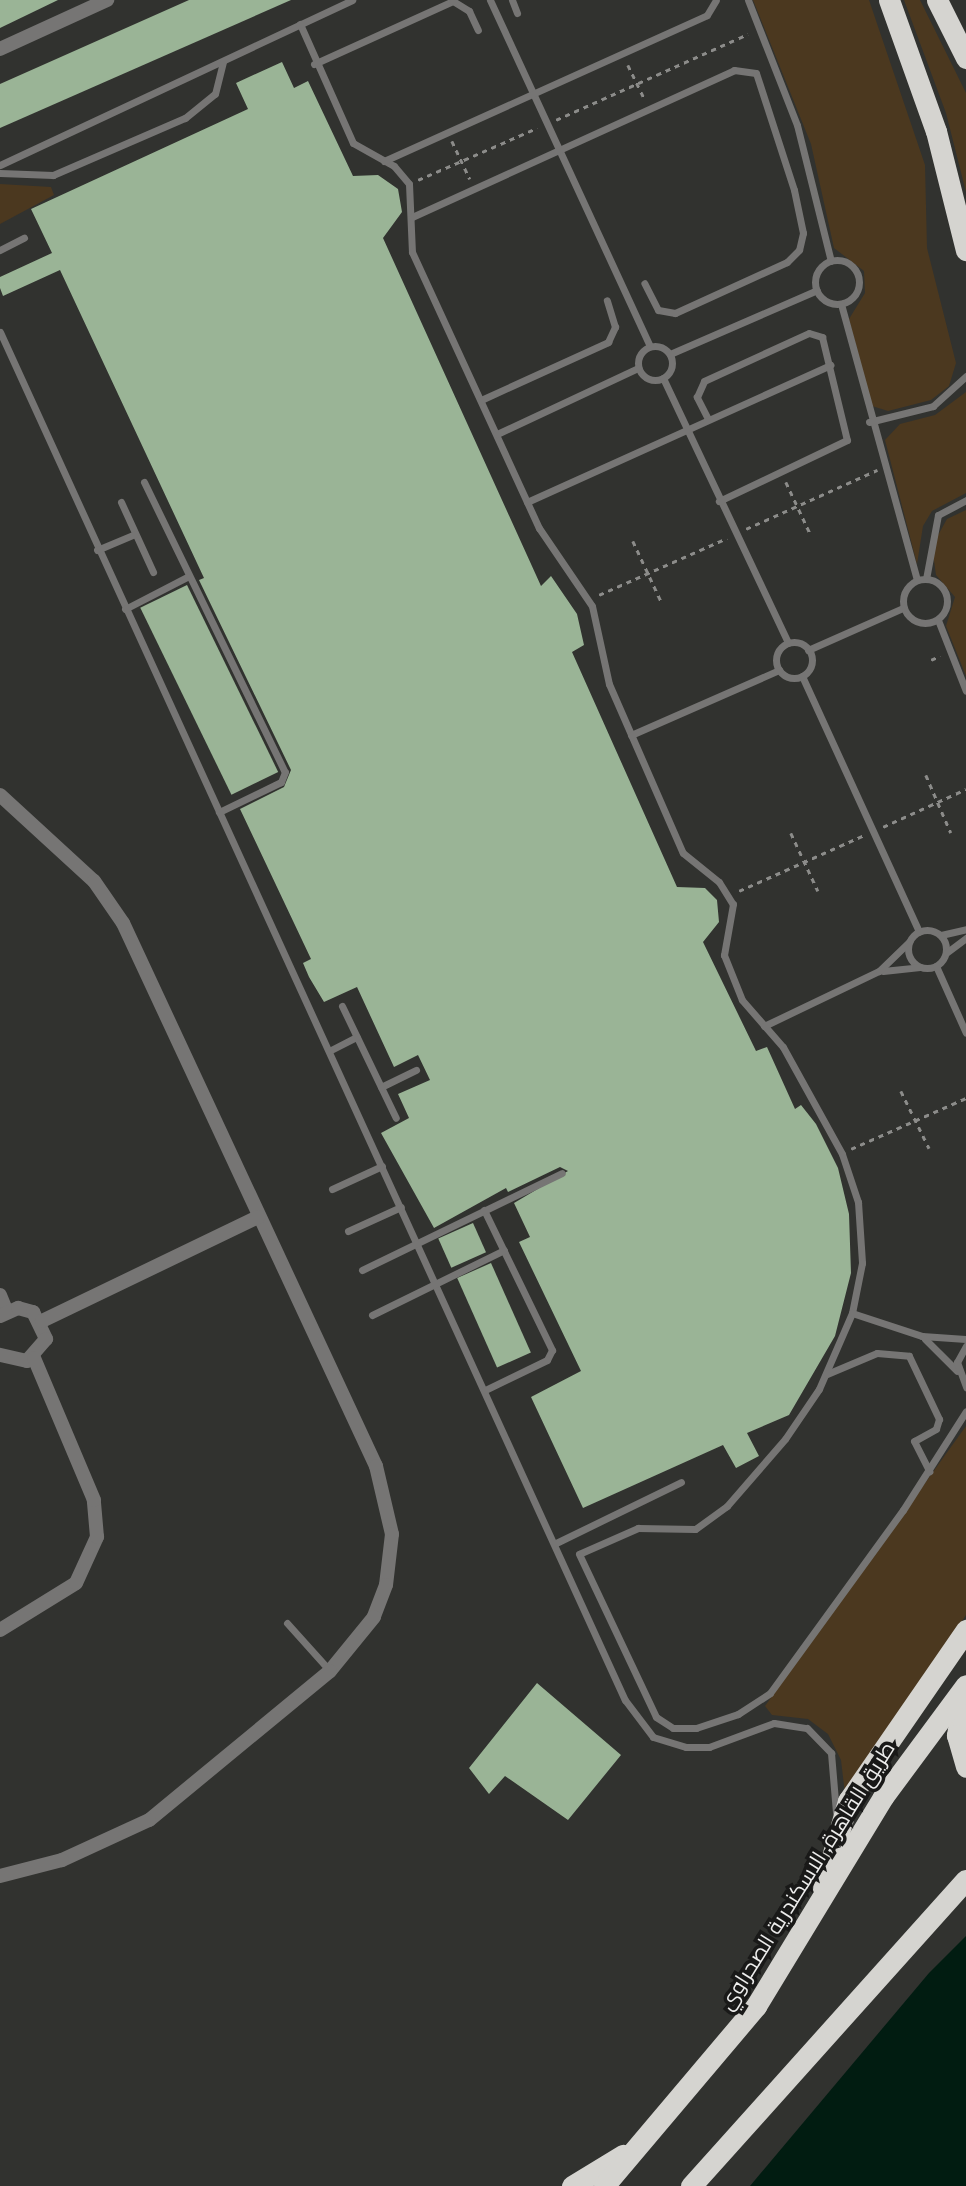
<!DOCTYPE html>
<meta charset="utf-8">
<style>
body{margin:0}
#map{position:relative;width:966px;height:2186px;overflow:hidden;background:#31322f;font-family:"Public Sans",Cairo,sans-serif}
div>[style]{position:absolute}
.green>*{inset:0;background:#4b381f}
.water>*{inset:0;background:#011c11}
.building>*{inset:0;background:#9ab496;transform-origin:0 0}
.path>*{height:2.5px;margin-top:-1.25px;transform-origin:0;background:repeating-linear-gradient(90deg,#8c8c8a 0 5px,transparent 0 10px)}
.service>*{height:7px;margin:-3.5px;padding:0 3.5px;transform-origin:3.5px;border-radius:3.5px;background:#767574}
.service>.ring{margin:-3.5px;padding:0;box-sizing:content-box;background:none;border:7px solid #767574;border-radius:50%}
.minor>*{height:14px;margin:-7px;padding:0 7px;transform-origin:7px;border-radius:7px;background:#767574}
.motorway>*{height:21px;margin:-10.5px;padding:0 10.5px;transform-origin:10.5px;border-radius:10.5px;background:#d5d4d0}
span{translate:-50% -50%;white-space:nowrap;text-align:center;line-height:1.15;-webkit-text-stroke:7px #191918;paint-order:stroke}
.street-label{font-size:21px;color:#ededec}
</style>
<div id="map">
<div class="green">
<div style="clip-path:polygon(753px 0,869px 0,925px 165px,927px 248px,956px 363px,949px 386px,931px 400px,888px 411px,872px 406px,849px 319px,865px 293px,864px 271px,834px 248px,811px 144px)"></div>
<div style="clip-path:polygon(904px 0,920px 0,966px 93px,966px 192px,946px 113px)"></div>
<div style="clip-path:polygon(0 184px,51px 187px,54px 195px,0 224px)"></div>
<div style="clip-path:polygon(966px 392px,966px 493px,932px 511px,923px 526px,917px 564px,885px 440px,900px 424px,935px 415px)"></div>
<div style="clip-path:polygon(966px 510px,966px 676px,946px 626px,955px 597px,936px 575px,932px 546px,947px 519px)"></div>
<div style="clip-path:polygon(966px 1426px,966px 1615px,845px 1794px,841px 1760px,828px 1734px,808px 1719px,772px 1715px,765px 1706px)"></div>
</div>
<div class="water">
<div style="clip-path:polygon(966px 1936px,966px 2186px,750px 2186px,929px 1973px)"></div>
</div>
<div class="building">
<div style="clip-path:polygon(0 0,58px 0,0 28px)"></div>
<div style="clip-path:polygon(189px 0,291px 0,0 128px,0 84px)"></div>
<div style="clip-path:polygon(282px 62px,294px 88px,308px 81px,353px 176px,378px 175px,398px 189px,402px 212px,383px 238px,541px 586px,551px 576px,577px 614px,584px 645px,572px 652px,677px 887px,705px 888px,717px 900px,719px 922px,703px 942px,756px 1051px,767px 1047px,795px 1109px,801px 1105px,816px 1124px,838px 1168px,849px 1214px,851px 1273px,835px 1336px,789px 1415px,747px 1433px,759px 1456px,736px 1468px,723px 1445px,583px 1508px,531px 1397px,581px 1371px,519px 1242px,530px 1237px,514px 1203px,568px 1171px,560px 1167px,508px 1192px,506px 1188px,434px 1228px,381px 1133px,409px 1118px,398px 1094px,430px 1080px,418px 1055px,394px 1067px,357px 987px,324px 1002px,309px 977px,303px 963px,311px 959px,240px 809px,284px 787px,291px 770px,199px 580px,204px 578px,60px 270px,3px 296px,0 288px,0 277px,52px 253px,31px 209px,248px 109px,236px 83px)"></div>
<div style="left:187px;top:585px;width:208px;height:52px;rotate:64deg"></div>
<div style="left:473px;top:1223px;width:32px;height:38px;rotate:66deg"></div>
<div style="left:491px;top:1263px;width:98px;height:37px;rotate:66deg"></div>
<div style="clip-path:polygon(537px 1683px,621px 1755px,568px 1820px,505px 1776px,489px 1794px,469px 1768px)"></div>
</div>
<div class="path">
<div style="left:628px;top:65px;width:39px;rotate:64deg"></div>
<div style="left:556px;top:120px;width:210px;rotate:-24.1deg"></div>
<div style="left:452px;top:141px;width:42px;rotate:64.7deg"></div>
<div style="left:418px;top:180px;width:130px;rotate:-23.6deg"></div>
<div style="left:786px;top:482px;width:56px;rotate:64.8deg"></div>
<div style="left:746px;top:529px;width:144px;rotate:-24.2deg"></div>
<div style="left:633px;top:541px;width:66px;rotate:65deg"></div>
<div style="left:599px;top:595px;width:140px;rotate:-24deg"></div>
<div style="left:931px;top:660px;width:10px;rotate:-24deg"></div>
<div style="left:926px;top:775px;width:63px;rotate:66.7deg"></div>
<div style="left:883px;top:827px;width:91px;rotate:-24.6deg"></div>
<div style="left:791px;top:833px;width:64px;rotate:65deg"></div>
<div style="left:739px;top:891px;width:137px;rotate:-24.1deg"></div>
<div style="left:901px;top:1091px;width:64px;rotate:63.8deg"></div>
<div style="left:851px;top:1149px;width:126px;rotate:-23.9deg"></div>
</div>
<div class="service">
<div style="left:490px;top:0;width:381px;rotate:65.2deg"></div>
<div style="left:512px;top:0;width:14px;rotate:69deg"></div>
<div style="left:748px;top:0;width:134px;rotate:68.6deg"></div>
<div style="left:797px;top:125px;width:140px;rotate:76deg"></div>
<div style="left:300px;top:24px;width:130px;rotate:66deg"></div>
<div style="left:353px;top:143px;width:47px;rotate:29.3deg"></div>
<div style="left:394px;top:166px;width:23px;rotate:50deg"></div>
<div style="left:409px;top:184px;width:68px;rotate:87.5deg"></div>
<div style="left:412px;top:252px;width:304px;rotate:65.3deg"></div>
<div style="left:539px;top:528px;width:94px;rotate:55.8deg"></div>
<div style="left:592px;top:606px;width:80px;rotate:77.7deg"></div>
<div style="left:609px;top:684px;width:184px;rotate:66.4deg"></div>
<div style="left:683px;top:853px;width:46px;rotate:38.9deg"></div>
<div style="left:719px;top:882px;width:26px;rotate:58deg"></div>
<div style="left:733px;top:904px;width:52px;rotate:100deg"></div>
<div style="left:724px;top:955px;width:48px;rotate:68.2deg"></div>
<div style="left:742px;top:1000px;width:62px;rotate:48.9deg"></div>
<div style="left:783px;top:1047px;width:122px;rotate:61.1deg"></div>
<div style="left:842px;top:1154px;width:51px;rotate:71.6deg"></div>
<div style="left:858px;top:1202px;width:61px;rotate:86.2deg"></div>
<div style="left:862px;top:1263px;width:51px;rotate:101.3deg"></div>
<div style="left:852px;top:1313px;width:83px;rotate:113.5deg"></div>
<div style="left:819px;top:1389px;width:60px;rotate:124.2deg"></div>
<div style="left:785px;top:1439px;width:89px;rotate:130.9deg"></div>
<div style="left:727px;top:1506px;width:39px;rotate:144deg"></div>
<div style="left:695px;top:1529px;width:57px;rotate:-179deg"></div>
<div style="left:638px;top:1528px;width:64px;rotate:156.2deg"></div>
<div style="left:579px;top:1554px;width:180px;rotate:64.7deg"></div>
<div style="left:656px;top:1717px;width:20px;rotate:33deg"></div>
<div style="left:673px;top:1728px;width:23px"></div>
<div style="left:696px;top:1728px;width:44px;rotate:-18.4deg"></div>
<div style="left:738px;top:1714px;width:38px;rotate:-33deg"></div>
<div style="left:770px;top:1693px;width:226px;rotate:-54deg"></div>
<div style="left:903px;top:1510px;width:117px;rotate:-57.5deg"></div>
<div style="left:314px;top:64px;width:153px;rotate:-24.4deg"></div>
<div style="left:453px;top:1px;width:19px;rotate:32deg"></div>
<div style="left:469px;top:11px;width:21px;rotate:65deg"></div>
<div style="left:384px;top:161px;width:354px;rotate:-24.3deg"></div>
<div style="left:707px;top:15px;width:17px;rotate:-59deg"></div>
<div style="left:0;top:165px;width:389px;rotate:-25.1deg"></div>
<div style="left:0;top:173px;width:53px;rotate:2.2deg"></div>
<div style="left:53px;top:175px;width:144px;rotate:-23.4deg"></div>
<div style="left:185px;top:118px;width:38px;rotate:-39deg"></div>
<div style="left:215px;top:94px;width:33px;rotate:-76deg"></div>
<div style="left:412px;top:217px;width:354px;rotate:-24.5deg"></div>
<div style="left:734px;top:70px;width:22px;rotate:8deg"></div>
<div style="left:756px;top:73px;width:123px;rotate:72deg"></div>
<div style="left:794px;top:190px;width:44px;rotate:78.2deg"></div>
<div style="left:803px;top:233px;width:17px;rotate:103deg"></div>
<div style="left:799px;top:250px;width:17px;rotate:135deg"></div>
<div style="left:787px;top:262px;width:123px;rotate:155.5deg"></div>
<div style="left:675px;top:313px;width:17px;rotate:-170deg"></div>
<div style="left:658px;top:310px;width:30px;rotate:-117deg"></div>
<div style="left:0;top:250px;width:27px;rotate:-27deg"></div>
<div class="ring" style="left:815px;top:260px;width:37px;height:37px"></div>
<div style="left:841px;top:304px;width:286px;rotate:74.6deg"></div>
<div style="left:0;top:332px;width:1504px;rotate:65.45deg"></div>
<div style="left:625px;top:1700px;width:46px;rotate:52.9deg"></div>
<div style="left:653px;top:1737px;width:34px;rotate:17deg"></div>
<div style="left:686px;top:1747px;width:23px"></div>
<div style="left:709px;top:1747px;width:69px;rotate:-20.3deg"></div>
<div style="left:774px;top:1723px;width:33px;rotate:9deg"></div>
<div style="left:807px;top:1728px;width:35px;rotate:46deg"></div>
<div style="left:831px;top:1753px;width:59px;rotate:85.2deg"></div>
<div class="ring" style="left:638px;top:346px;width:27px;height:27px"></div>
<div style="left:670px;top:354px;width:160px;rotate:-23.5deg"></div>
<div style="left:663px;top:378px;width:293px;rotate:64.7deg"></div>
<div style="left:481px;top:400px;width:140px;rotate:-24.5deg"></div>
<div style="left:608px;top:342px;width:17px;rotate:-65deg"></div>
<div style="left:615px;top:327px;width:28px;rotate:-107deg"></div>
<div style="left:708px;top:419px;width:25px;rotate:-117deg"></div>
<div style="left:697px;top:397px;width:17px;rotate:-66deg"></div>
<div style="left:704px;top:381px;width:115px;rotate:-24.6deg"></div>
<div style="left:809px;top:333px;width:14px;rotate:17deg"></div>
<div style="left:822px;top:337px;width:106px;rotate:76.4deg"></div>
<div style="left:847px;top:440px;width:142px;rotate:154.5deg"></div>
<div style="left:869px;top:422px;width:66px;rotate:-14deg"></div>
<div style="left:933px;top:406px;width:45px;rotate:-42.3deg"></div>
<div style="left:497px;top:434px;width:156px;rotate:-25.1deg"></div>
<div style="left:144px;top:482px;width:322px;rotate:64.1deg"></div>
<div style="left:285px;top:772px;width:11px;rotate:112deg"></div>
<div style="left:281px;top:782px;width:69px;rotate:154.2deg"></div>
<div style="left:121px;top:502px;width:77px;rotate:65.4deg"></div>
<div style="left:527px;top:502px;width:333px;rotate:-24.3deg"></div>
<div style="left:97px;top:550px;width:41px;rotate:-22.8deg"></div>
<div class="ring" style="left:903px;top:579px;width:37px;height:37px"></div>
<div style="left:926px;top:579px;width:65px;rotate:-79.4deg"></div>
<div style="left:938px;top:515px;width:32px;rotate:-28deg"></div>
<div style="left:125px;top:609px;width:70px;rotate:-27.3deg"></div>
<div style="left:938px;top:620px;width:76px;rotate:68.5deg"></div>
<div class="ring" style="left:776px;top:642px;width:29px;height:29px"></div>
<div style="left:808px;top:650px;width:104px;rotate:-23.9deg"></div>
<div style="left:802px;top:676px;width:281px;rotate:65.4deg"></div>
<div style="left:631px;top:735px;width:162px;rotate:-23.7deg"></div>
<div class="ring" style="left:908px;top:930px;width:31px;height:31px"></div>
<div style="left:941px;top:935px;width:26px;rotate:-13deg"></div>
<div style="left:946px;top:953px;width:25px;rotate:-37deg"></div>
<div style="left:936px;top:966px;width:73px;rotate:65.9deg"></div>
<div style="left:883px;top:971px;width:37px;rotate:-6deg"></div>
<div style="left:342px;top:1006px;width:124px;rotate:64.3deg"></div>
<div style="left:764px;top:1026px;width:127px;rotate:-25.6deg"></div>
<div style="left:879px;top:971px;width:42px;rotate:-44deg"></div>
<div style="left:329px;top:1051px;width:31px;rotate:-27deg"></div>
<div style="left:381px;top:1087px;width:39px;rotate:-26deg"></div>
<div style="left:332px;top:1189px;width:55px;rotate:-24.7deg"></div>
<div style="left:484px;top:1210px;width:156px;rotate:64.1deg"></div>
<div style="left:552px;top:1350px;width:11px;rotate:117deg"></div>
<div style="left:547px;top:1360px;width:69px;rotate:154.2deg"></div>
<div style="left:348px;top:1231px;width:58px;rotate:-24.4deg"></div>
<div style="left:362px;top:1270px;width:222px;rotate:-25.9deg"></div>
<div style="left:852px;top:1313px;width:74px;rotate:18.2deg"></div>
<div style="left:922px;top:1336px;width:44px;rotate:3.9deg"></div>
<div style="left:372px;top:1315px;width:147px;rotate:-26.2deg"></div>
<div style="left:925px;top:1339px;width:45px;rotate:45deg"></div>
<div style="left:966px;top:1346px;width:18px;rotate:119deg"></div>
<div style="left:957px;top:1362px;width:27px;rotate:70deg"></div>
<div style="left:827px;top:1374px;width:54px;rotate:-22.8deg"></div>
<div style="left:877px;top:1353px;width:32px;rotate:5deg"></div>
<div style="left:909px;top:1356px;width:70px;rotate:64.5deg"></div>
<div style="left:939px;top:1419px;width:10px;rotate:107deg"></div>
<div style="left:936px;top:1429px;width:25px;rotate:151deg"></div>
<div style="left:914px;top:1441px;width:34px;rotate:63deg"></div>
<div style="left:556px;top:1543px;width:139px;rotate:-26deg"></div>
<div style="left:287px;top:1623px;width:64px;rotate:48.1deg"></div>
</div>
<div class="minor">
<div style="left:0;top:49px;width:118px;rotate:-24.6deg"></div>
<div style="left:0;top:795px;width:127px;rotate:42.5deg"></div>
<div style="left:94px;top:881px;width:51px;rotate:55.4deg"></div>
<div style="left:123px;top:923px;width:599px;rotate:65.02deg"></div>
<div style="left:376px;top:1466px;width:70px;rotate:76.8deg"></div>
<div style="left:392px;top:1534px;width:51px;rotate:96.7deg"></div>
<div style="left:386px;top:1585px;width:34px;rotate:111deg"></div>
<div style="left:374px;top:1617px;width:70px;rotate:129.2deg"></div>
<div style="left:330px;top:1671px;width:234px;rotate:140.5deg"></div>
<div style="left:149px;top:1820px;width:96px;rotate:155.3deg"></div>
<div style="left:62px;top:1860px;width:64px;rotate:165.5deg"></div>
<div style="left:0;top:1295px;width:18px;rotate:68deg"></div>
<div style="left:0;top:1316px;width:20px;rotate:-24deg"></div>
<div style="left:18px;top:1308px;width:16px;rotate:15deg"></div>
<div style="left:33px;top:1312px;width:30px;rotate:64deg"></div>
<div style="left:46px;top:1339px;width:29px;rotate:131deg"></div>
<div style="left:27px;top:1361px;width:28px;rotate:-167deg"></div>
<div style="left:42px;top:1321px;width:240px;rotate:-25.7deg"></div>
<div style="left:0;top:1630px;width:89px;rotate:-31.7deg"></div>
<div style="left:76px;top:1583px;width:51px;rotate:-65.5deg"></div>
<div style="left:97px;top:1537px;width:37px;rotate:-95deg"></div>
<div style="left:94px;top:1500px;width:154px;rotate:-112.9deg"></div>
</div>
<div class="motorway">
<div style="left:889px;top:0;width:139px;rotate:70.3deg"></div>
<div style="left:936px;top:131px;width:123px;rotate:75.9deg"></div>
<div style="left:937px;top:0;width:65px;rotate:63.4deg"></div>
<div style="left:964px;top:1693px;width:43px;rotate:99.5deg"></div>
<div style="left:957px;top:1735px;width:33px;rotate:74deg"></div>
<div style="left:823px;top:1888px;width:91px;rotate:-74deg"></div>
<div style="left:848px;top:1801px;width:208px;rotate:-55.4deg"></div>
<div style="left:572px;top:2186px;width:60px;rotate:-31.3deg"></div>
<div style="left:604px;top:2186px;width:236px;rotate:-49.8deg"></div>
<div style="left:756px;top:2006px;width:245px;rotate:-58.7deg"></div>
<div style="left:883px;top:1797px;width:139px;rotate:-53.5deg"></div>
<div style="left:691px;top:2186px;width:411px;rotate:-48.1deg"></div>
</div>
<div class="street-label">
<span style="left:807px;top:1876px;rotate:-58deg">طريق القاهرة, الاسكندرية الصحراوي</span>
</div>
</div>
